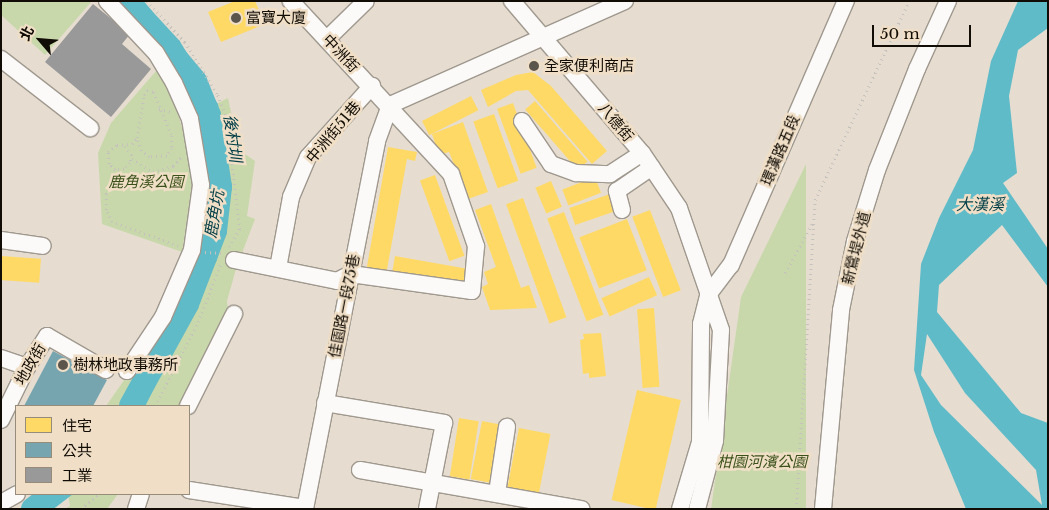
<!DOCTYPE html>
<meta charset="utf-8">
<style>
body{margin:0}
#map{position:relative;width:1049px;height:510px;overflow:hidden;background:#e6ddd0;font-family:"Libre Baskerville","Noto Sans TC",serif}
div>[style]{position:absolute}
.green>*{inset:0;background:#c8d8ab}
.water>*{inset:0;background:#60bbc9}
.homes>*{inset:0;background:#ffd966;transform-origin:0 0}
.public>*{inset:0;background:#76a5af}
.industry>*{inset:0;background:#999}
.stream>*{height:4px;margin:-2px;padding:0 2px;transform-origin:2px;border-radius:2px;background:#60bbc9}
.river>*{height:24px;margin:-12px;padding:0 12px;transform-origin:12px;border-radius:12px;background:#60bbc9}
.path>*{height:2.5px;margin-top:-1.25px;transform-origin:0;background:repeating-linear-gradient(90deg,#c5c1bd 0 1px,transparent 0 5px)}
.roads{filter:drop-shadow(1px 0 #9f988e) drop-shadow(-1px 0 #9f988e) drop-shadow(0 1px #9f988e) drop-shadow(0 -1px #9f988e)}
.minor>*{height:16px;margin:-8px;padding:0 8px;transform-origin:8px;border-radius:8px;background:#fbfaf8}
.dots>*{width:14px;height:14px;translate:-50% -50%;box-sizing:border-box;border:2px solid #f0dfc6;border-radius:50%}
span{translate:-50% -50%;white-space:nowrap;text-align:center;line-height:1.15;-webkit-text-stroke:5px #f0dfc6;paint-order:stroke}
.poi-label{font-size:15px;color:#110c05}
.left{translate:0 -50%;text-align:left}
.street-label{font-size:15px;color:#110c05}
.park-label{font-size:15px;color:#3a521a;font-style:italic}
.water-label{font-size:16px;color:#033e48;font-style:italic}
.frame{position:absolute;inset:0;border:2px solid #110c05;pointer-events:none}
.legend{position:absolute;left:15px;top:405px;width:175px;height:90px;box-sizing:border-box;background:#f0dfc6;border:1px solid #978b79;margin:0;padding:6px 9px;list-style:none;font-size:15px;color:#110c05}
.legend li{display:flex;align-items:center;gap:10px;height:25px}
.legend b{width:25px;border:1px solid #978b79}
.north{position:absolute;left:15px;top:15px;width:50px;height:50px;-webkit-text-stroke:4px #f0dfc6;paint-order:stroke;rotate:297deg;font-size:14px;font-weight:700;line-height:20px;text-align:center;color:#110c05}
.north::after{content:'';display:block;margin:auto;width:18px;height:22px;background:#110c05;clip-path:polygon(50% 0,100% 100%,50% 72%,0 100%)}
.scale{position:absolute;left:872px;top:25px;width:99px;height:22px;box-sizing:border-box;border:2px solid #110c05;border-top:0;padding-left:6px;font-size:15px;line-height:18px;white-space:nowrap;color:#110c05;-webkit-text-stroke:4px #f0dfc6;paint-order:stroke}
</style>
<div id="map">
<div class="green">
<div style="clip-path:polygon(1px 1px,92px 1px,45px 55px,1px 15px)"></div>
<div style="clip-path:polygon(156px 71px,173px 97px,186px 141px,193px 181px,182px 252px,102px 224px,98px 153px,111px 123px)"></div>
<div style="clip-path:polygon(228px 98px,239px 150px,255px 161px,247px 216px,255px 219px,236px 269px,227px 301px,228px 311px,179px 406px,106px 406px,183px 296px,201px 257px,207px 215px,204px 160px,194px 115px)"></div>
<div style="clip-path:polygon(806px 164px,806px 509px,711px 509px,741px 297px)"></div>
<div style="clip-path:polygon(68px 494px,118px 494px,107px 509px,65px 509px,70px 506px)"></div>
</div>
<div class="water">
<div style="clip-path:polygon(evenodd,1018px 1px,1048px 1px,1048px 28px,1018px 50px,1009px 96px,1017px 173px,1003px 183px,1048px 249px,1048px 287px,1002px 225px,939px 285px,937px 312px,1021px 413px,1048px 423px,1048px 509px,966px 509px,934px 432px,914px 370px,921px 264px,939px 218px,973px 150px,991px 61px,1018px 1px,927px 334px,965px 393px,1036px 470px,1042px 505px,941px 405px,921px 375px,927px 334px)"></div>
</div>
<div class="homes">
<div style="clip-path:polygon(235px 1px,255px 1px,265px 24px,221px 42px,208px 12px)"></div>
<div style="clip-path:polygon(533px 72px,551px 86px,607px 151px,592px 164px,528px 90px,516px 91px,488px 107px,481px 90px,516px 75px)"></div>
<div style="left:471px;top:96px;width:16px;height:55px;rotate:63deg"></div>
<div style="left:535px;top:101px;width:80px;height:13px;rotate:49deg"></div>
<div style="left:513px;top:103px;width:69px;height:17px;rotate:70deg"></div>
<div style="left:494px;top:114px;width:71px;height:22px;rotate:70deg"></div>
<div style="clip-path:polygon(463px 122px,488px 192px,468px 199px,449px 152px,439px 155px,432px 134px)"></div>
<div style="clip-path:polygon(388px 147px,417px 152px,415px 161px,407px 159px,386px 275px,366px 272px)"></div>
<div style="left:435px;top:175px;width:86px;height:16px;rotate:70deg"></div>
<div style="left:595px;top:177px;width:17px;height:35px;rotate:69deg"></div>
<div style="left:551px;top:181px;width:28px;height:17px;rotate:67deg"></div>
<div style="left:610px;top:194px;width:18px;height:43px;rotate:71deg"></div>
<div style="left:523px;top:198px;width:127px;height:18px;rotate:70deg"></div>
<div style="clip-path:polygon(491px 204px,521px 288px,529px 285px,537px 308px,490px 310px,482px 287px,488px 284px,484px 272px,496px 267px,475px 210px)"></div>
<div style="left:650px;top:210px;width:86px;height:19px;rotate:69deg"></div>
<div style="left:564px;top:212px;width:110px;height:18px;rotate:69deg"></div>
<div style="left:627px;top:219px;width:55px;height:51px;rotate:69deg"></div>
<div style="left:1px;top:256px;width:40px;height:24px;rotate:4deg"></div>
<div style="left:395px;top:256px;width:73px;height:18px;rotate:10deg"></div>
<div style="left:649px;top:277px;width:20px;height:52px;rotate:66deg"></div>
<div style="left:654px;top:308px;width:79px;height:17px;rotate:86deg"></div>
<div style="clip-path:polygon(601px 333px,606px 376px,589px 378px,589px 373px,583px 374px,580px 340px,584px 339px,583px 334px)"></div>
<div style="left:637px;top:390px;width:45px;height:113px;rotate:13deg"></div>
<div style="left:459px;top:418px;width:20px;height:59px;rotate:9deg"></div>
<div style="left:482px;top:421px;width:20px;height:59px;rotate:11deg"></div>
<div style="left:519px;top:428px;width:32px;height:60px;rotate:11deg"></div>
</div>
<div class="public">
<div style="clip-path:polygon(53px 351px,107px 380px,93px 406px,24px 406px)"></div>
</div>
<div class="industry">
<div style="clip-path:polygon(93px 4px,130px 34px,122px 44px,151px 69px,111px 117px,45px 62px)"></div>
</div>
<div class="stream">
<div style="left:140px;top:1px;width:56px;rotate:47.2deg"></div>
<div style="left:178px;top:42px;width:74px;rotate:58.9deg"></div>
<div style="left:216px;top:105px;width:76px;rotate:82.4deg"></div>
<div style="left:226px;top:180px;width:40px;rotate:90deg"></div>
<div style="left:226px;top:220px;width:41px;rotate:105.8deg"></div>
<div style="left:215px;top:259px;width:164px;rotate:116.1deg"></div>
<div style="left:50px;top:509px;width:25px;rotate:-37deg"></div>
</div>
<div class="river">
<div style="left:128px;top:1px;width:104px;rotate:50.1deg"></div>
<div style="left:195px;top:81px;width:37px;rotate:68deg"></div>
<div style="left:209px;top:115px;width:73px;rotate:81.3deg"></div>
<div style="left:220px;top:187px;width:44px;rotate:96.5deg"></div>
<div style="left:215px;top:231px;width:78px;rotate:111deg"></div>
<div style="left:187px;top:304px;width:116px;rotate:118.8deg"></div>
<div style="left:33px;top:509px;width:25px;rotate:-37deg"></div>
</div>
<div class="path">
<div style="left:147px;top:1px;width:56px;rotate:47.2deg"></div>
<div style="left:185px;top:42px;width:62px;rotate:58.1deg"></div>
<div style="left:218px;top:95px;width:26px;rotate:69deg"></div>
<div style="left:227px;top:119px;width:111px;rotate:83.3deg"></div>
<div style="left:240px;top:229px;width:21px;rotate:121deg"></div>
<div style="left:159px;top:109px;width:13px;rotate:13deg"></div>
<div style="left:125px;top:146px;width:11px;rotate:52deg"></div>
<div style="left:132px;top:155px;width:8px;rotate:104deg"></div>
<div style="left:130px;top:163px;width:8px;rotate:135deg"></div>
<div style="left:124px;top:169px;width:9px;rotate:174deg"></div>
<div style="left:115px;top:170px;width:8px;rotate:-135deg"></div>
<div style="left:109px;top:164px;width:12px;rotate:-95deg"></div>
<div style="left:108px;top:152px;width:11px;rotate:-38deg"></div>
<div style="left:117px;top:145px;width:15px;rotate:-4deg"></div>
<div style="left:132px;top:144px;width:8px;rotate:-50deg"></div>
<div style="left:137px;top:138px;width:44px;rotate:-80.8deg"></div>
<div style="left:144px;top:95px;width:6px;rotate:-59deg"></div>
<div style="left:147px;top:90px;width:7px;rotate:16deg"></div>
<div style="left:154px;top:92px;width:48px;rotate:67.8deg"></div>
<div style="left:172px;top:136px;width:12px;rotate:90deg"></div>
<div style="left:172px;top:148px;width:9px;rotate:122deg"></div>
<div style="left:167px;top:156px;width:18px;rotate:177deg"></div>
<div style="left:149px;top:157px;width:10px;rotate:-143deg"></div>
<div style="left:141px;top:151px;width:14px;rotate:-107deg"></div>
<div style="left:132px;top:159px;width:25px;rotate:32deg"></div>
<div style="left:153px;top:172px;width:21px;rotate:-17deg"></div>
<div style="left:173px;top:166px;width:13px;rotate:-48deg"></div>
<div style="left:178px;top:246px;width:70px;rotate:-160deg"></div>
<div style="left:112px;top:222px;width:13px;rotate:-117deg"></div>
<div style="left:106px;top:210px;width:16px;rotate:-90deg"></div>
<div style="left:106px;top:194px;width:10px;rotate:-66deg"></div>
<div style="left:110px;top:185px;width:19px;rotate:-16deg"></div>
<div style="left:128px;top:180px;width:56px;rotate:-2deg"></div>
<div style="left:205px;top:252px;width:17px;rotate:3deg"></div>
<div style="left:785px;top:273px;width:56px;rotate:-61.1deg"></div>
<div style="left:155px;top:406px;width:94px;rotate:-62.9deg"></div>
<div style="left:198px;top:322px;width:63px;rotate:-68.7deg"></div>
<div style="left:81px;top:509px;width:23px;rotate:-41deg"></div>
<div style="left:796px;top:509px;width:310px;rotate:-86.5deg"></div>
<div style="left:815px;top:200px;width:220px;rotate:-64.7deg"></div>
</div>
<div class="roads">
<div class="minor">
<div style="left:107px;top:1px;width:71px;rotate:46.7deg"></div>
<div style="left:156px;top:53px;width:35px;rotate:59deg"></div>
<div style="left:174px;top:83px;width:39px;rotate:66deg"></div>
<div style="left:190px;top:119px;width:67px;rotate:80.5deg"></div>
<div style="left:201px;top:185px;width:66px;rotate:97.9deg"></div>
<div style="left:192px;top:250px;width:73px;rotate:113.4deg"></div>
<div style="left:163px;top:317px;width:65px;rotate:123.7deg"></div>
<div style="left:512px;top:1px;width:200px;rotate:49.5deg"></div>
<div style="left:642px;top:153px;width:66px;rotate:56.1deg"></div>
<div style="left:679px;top:208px;width:129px;rotate:71deg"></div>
<div style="left:721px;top:330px;width:111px;rotate:93.1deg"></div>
<div style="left:715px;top:441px;width:70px;rotate:104.8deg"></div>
<div style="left:327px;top:39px;width:54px;rotate:-44.3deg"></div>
<div style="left:1px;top:59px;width:113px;rotate:37.8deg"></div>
<div style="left:390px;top:105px;width:257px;rotate:-23.9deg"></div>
<div style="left:522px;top:121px;width:52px;rotate:56deg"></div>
<div style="left:551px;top:164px;width:27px;rotate:20deg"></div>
<div style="left:576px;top:173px;width:34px;rotate:2deg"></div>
<div style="left:610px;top:174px;width:38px;rotate:-33deg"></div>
<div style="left:622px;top:210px;width:20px;rotate:-105deg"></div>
<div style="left:617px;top:191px;width:42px;rotate:-34.4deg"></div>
<div style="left:1px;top:240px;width:42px;rotate:8.1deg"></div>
<div style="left:234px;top:260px;width:105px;rotate:11.5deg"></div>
<div style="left:337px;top:281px;width:16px;rotate:-27deg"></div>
<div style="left:351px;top:274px;width:122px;rotate:8deg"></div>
<div style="left:472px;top:291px;width:45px;rotate:-84.9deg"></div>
<div style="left:476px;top:246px;width:76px;rotate:-109.1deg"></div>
<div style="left:451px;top:174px;width:236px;rotate:-132.8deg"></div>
<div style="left:278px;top:268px;width:72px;rotate:-79.6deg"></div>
<div style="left:291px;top:197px;width:43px;rotate:-67deg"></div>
<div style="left:308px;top:157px;width:96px;rotate:-48deg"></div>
<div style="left:1px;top:358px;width:28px;rotate:19deg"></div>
<div style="left:325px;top:403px;width:121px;rotate:9.5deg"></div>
<div style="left:444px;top:423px;width:88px;rotate:101.2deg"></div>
<div style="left:188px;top:406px;width:103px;rotate:-63.4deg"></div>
<div style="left:1px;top:420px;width:59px;rotate:-63.9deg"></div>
<div style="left:27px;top:367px;width:37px;rotate:-57deg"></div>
<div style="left:47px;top:336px;width:68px;rotate:30deg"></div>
<div style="left:360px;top:470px;width:225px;rotate:10deg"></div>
<div style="left:189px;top:490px;width:117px;rotate:8.8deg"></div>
<div style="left:497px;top:493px;width:67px;rotate:-81.4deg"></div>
<div style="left:1px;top:503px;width:18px;rotate:-29deg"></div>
<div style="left:136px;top:509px;width:16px;rotate:-72deg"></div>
<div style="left:305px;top:509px;width:375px;rotate:-78.9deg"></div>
<div style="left:377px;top:141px;width:38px;rotate:-70deg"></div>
<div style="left:680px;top:509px;width:70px;rotate:-73.4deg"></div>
<div style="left:700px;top:442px;width:118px;rotate:-89.5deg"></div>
<div style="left:701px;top:324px;width:30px;rotate:-76deg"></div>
<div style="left:708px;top:295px;width:38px;rotate:-53deg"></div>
<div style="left:731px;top:265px;width:288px;rotate:-66.5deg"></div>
<div style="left:823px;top:509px;width:200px;rotate:-84.8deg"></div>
<div style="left:841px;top:310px;width:70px;rotate:-78.5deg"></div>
<div style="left:855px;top:241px;width:74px;rotate:-72.8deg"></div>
<div style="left:877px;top:170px;width:109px;rotate:-68.4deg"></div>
<div style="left:917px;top:69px;width:75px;rotate:-65.5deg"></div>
</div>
</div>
<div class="dots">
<div style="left:236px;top:18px;background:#5c554c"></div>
<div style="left:534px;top:66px;background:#5c554c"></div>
<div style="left:63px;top:365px;background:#5c554c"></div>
</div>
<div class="poi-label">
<span class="left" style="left:246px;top:18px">富寶大廈</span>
<span class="left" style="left:544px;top:66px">全家便利商店</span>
<span class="left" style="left:73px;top:365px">樹林地政事務所</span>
</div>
<div class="street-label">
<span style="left:341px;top:53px;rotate:47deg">中洲街</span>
<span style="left:616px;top:122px;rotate:50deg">八德街</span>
<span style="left:333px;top:132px;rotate:-50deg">中洲街51巷</span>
<span style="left:780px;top:150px;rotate:-67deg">環漢路五段</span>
<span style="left:856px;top:248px;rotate:-76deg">新鶯堤外道</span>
<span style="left:344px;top:306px;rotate:-79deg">佳園路一段75巷</span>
<span style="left:30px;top:364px;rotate:-60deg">地政街</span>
</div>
<div class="park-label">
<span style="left:146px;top:182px">鹿角溪公園</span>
<span style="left:762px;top:462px">柑園河濱公園</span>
</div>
<div class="water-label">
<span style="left:233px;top:138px;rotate:82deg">後村圳</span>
<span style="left:980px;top:204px">大漢溪</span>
<span style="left:214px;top:214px;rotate:-80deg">鹿角坑</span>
</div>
<div class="frame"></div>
<ul class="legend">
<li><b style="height:14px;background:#ffd966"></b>住宅</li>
<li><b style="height:14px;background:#76a5af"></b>公共</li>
<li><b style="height:14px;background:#999"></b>工業</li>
</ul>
<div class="north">北</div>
<div class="scale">50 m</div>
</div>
